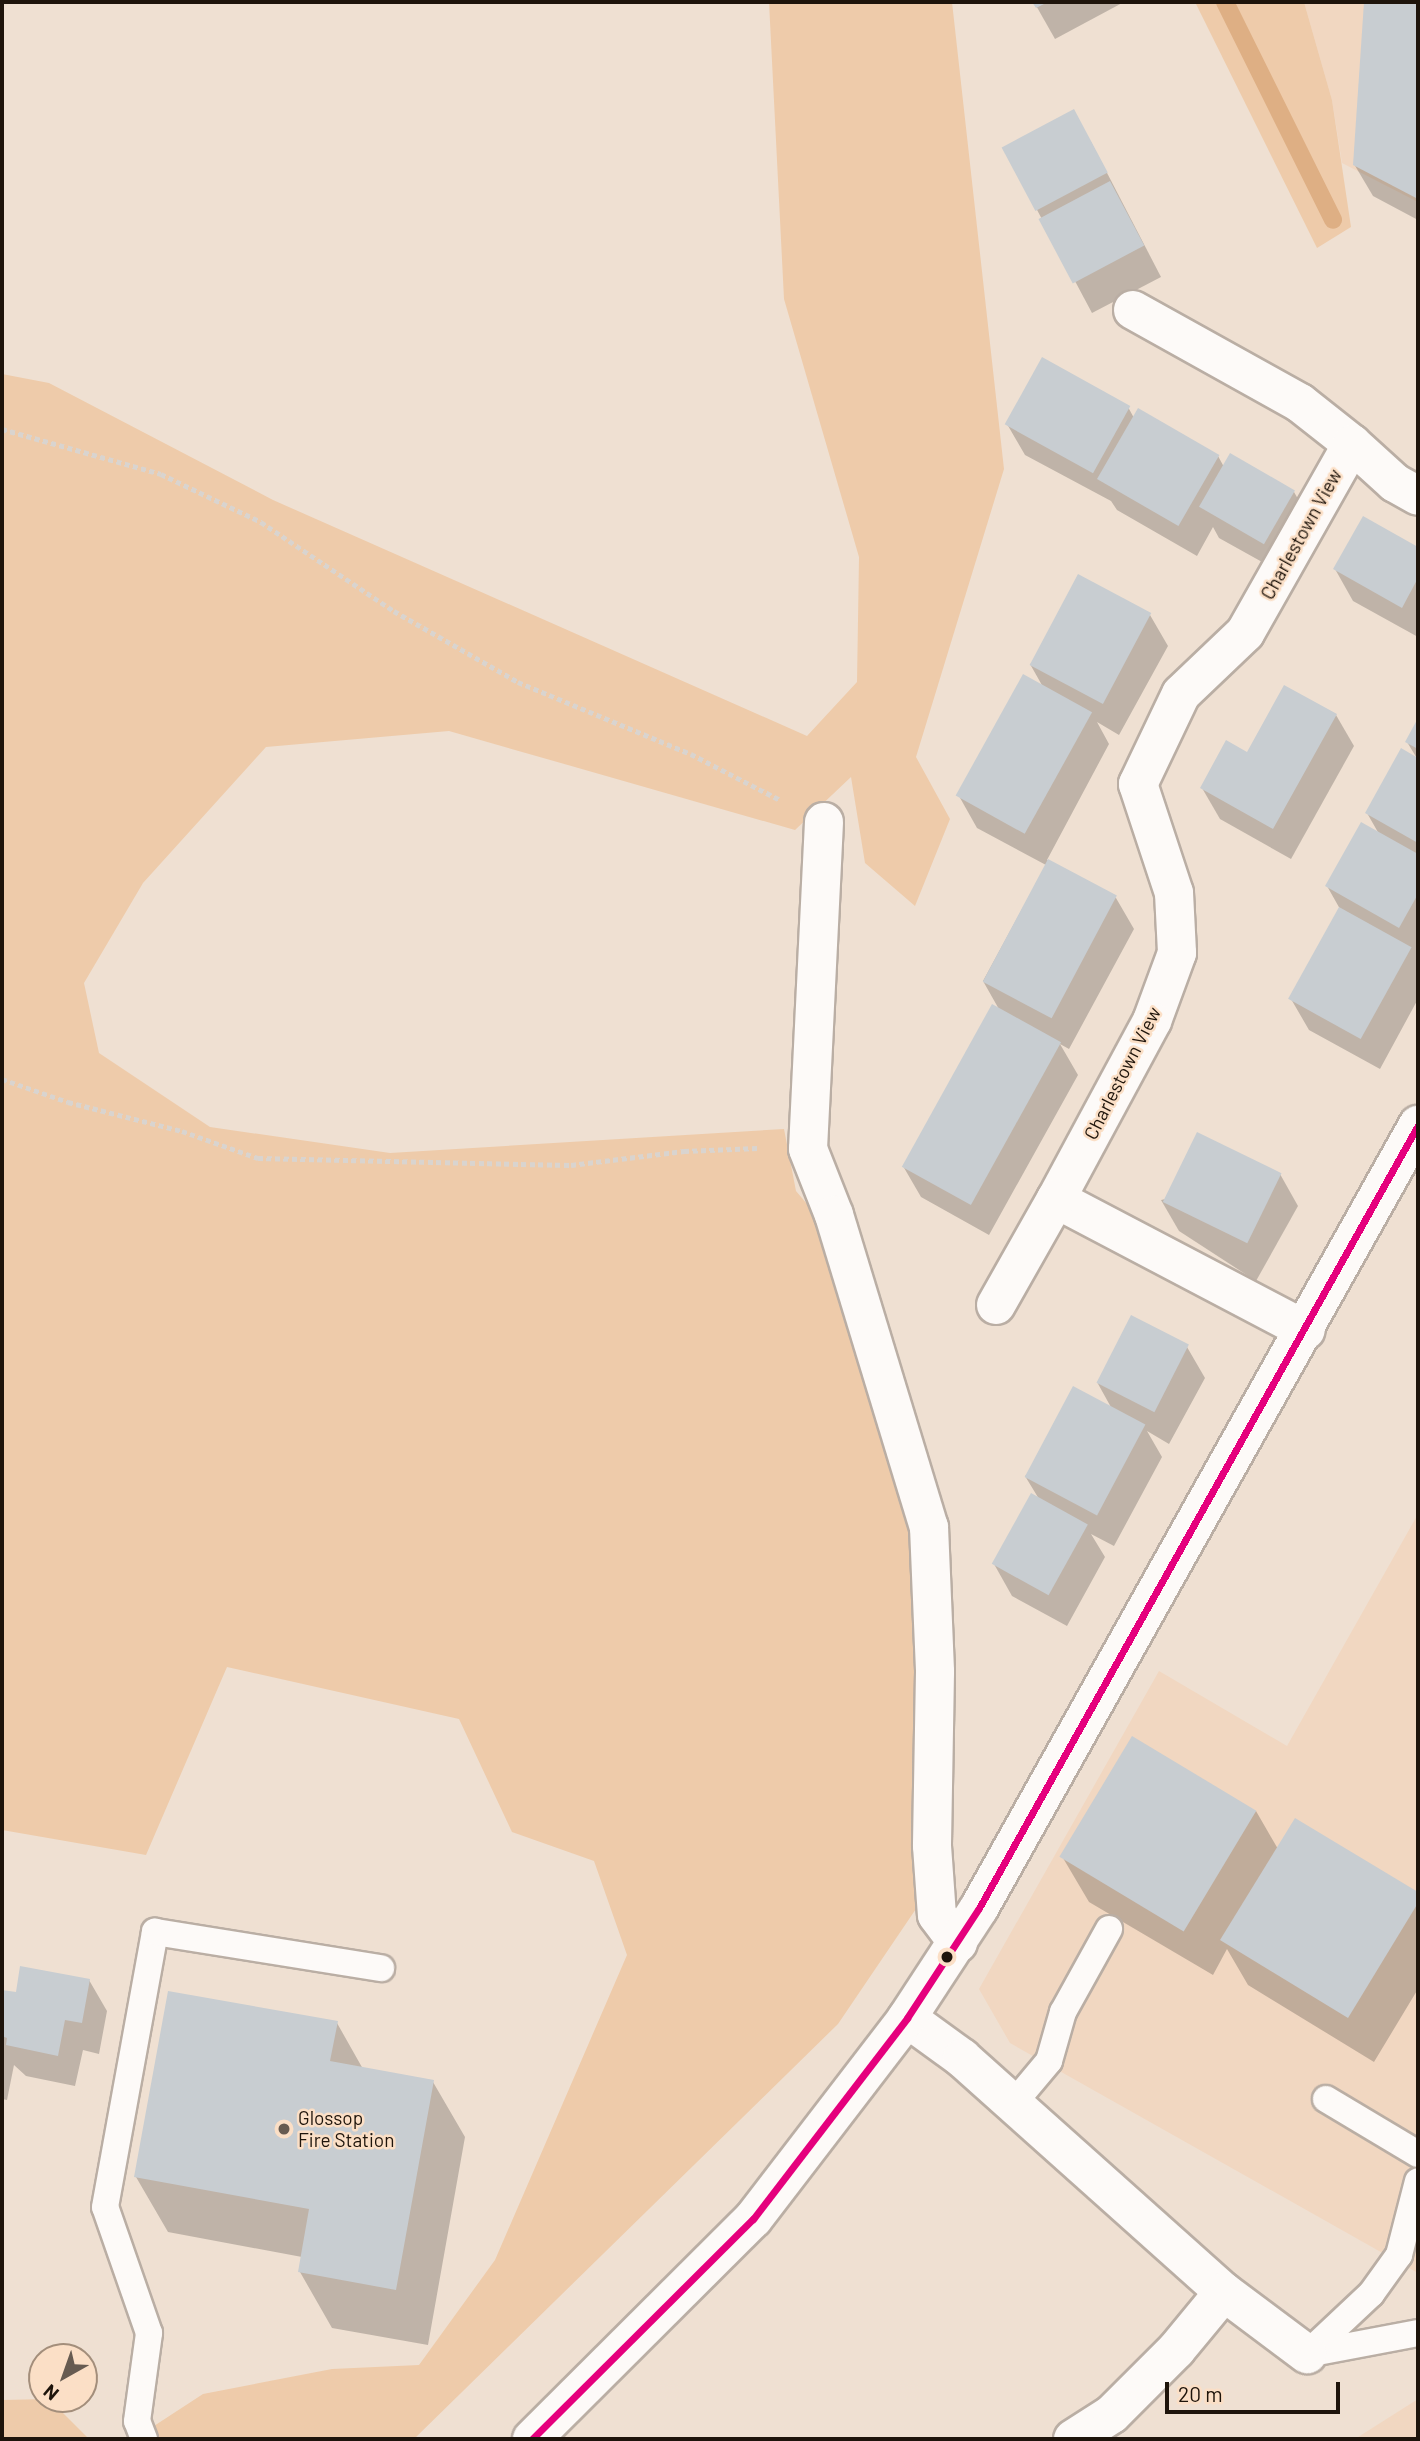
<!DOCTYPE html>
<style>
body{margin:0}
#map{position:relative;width:1420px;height:2441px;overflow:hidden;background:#efe0d2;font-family:Barlow,sans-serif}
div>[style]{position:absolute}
.built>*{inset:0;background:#f1d7c1}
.green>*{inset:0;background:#eecbaa}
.shadow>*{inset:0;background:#0003}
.stream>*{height:18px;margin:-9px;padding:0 9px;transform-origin:9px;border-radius:9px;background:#deaf84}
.building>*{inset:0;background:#c8cdd1;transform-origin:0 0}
.path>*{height:4.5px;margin-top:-2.25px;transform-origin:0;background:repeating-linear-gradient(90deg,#d9d4cf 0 5px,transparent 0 8.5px)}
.roads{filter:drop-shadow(2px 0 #baaea4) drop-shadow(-2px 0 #baaea4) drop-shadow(0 2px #baaea4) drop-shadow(0 -2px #baaea4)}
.lane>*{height:26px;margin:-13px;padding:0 13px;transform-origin:13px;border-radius:13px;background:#fdfaf8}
.street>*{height:38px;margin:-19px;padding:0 19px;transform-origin:19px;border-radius:19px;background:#fdfaf8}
.primary>*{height:38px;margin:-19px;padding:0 19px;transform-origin:19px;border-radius:19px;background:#fdfaf8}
.bus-1>*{height:7px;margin:-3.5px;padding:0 3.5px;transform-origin:3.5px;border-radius:3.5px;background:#e5007d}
.dots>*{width:19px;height:19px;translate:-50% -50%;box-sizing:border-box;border:4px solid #fbdfc6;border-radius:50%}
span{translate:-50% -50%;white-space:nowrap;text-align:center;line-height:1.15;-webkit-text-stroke:5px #fbdfc6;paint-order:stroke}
.street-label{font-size:19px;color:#1e140b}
.poi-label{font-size:19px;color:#1e140b}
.left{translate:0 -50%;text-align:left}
.frame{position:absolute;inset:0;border:4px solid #1e140b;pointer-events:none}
.north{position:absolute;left:28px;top:2343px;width:70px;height:70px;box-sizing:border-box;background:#fbdfc6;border:2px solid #a38e7b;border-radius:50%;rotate:220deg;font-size:19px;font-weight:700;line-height:28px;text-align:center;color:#1e140b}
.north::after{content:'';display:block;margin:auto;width:24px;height:32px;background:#675b51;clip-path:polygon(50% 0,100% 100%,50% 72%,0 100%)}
.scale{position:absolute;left:1165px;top:2382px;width:175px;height:32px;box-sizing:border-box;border:4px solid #1e140b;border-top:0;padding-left:9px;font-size:21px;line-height:24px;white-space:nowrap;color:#1e140b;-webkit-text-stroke:5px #fbdfc6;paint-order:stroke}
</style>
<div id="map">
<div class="built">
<div style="clip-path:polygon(1304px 2px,1418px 2px,1418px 202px,1342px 163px,1332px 100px)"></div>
<div style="clip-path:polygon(1418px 1514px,1418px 2273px,1010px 2043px,979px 1989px,1159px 1671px,1287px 1746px)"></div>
<div style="clip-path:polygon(1418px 2399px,1418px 2439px,1355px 2439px)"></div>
</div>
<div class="green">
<div style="clip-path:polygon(769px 2px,952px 2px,1004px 469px,916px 757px,950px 819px,915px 906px,865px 863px,851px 777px,795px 830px,449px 731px,266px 747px,143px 883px,84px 983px,99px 1053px,210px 1127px,390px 1153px,784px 1129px,796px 1191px,829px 1230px,915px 1557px,922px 1900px,838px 2024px,414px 2439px,134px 2439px,203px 2394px,332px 2369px,419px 2365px,495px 2260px,627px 1955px,594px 1861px,512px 1832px,459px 1719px,227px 1667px,146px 1855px,2px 1830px,2px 374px,49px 383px,273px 500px,807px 736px,857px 682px,859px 557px,784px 299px)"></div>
<div style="clip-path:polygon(1195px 2px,1304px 2px,1332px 100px,1351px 227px,1317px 248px)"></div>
<div style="clip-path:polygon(49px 2399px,89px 2439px,2px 2439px,2px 2400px)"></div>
</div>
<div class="shadow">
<div style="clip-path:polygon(1034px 2px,1124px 2px,1055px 39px)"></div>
<div style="clip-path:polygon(1366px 2px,1418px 2px,1418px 220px,1373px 196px,1354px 164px)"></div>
<div style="clip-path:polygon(1091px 142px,1161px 277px,1092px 313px,1004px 148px)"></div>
<div style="clip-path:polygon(1128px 407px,1134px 418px,1218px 456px,1224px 467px,1294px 492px,1312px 523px,1282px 573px,1219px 538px,1213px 527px,1197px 556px,1117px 510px,1111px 501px,1025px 455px,1007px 424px)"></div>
<div style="clip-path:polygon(1364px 518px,1418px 549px,1418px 637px,1353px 601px,1335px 569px)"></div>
<div style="clip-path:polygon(1150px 615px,1168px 646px,1119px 735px,1097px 722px,1109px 744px,1047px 860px,1116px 898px,1134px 929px,1069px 1049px,1060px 1044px,1078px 1075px,989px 1235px,921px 1197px,903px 1166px,1000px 1011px,983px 981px,1046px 865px,977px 828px,959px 796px,1043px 687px,1030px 664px)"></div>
<div style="clip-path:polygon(1336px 715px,1354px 746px,1291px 859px,1220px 819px,1202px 788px,1248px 754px)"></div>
<div style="clip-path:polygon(1418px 721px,1418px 999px,1380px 1069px,1309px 1030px,1291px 999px,1340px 909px,1327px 886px,1379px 834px,1367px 813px,1418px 760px,1407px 742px)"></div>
<div style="clip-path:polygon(1280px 1174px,1298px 1206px,1256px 1281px,1179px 1231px,1161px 1200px)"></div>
<div style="clip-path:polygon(1187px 1347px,1205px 1378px,1169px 1444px,1147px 1431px,1162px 1457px,1114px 1546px,1091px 1534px,1105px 1557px,1067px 1626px,1012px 1596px,994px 1564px,1039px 1499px,1025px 1476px,1112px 1409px,1097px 1382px)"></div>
<div style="clip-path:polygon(1256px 1811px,1278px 1849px,1296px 1820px,1418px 1894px,1418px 1989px,1374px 2062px,1248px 1985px,1227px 1949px,1213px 1975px,1089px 1902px,1063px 1858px)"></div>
<div style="clip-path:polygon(89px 1980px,107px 2011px,99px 2054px,83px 2050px,75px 2086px,26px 2076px,14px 2065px,7px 2100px,2px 2099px,2px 1991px,17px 1994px)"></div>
<div style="clip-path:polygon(337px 2023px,363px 2069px,433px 2082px,465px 2137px,428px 2345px,332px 2328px,300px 2272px,302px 2257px,168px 2232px,136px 2177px)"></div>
</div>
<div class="stream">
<div style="left:1225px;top:2px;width:243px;rotate:63.6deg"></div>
</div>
<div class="building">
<div style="clip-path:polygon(1032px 2px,1048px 2px,1036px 8px)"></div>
<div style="clip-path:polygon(1364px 2px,1418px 2px,1418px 199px,1353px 165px)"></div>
<div style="left:1074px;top:109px;width:72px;height:82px;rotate:62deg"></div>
<div style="left:1110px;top:181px;width:73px;height:81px;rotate:62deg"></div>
<div style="left:1042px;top:357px;width:101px;height:77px;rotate:29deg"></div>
<div style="left:1138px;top:408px;width:94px;height:82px;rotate:30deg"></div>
<div style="left:1230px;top:453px;width:75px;height:62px;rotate:30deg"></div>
<div style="clip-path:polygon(1363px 516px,1418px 547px,1418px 578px,1402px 608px,1333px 569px)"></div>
<div style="left:1078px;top:574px;width:83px;height:103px;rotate:28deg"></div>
<div style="left:1023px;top:674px;width:79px;height:139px;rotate:29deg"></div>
<div style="clip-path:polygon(1284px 685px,1337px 714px,1273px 829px,1200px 788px,1226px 740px,1247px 752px)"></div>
<div style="clip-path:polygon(1418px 718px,1418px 749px,1405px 742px)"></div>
<div style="clip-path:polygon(1401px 748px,1418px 758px,1418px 843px,1365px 813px)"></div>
<div style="clip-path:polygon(1361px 822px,1418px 854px,1418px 894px,1399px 928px,1325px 886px)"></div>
<div style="left:1048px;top:859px;width:78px;height:139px;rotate:28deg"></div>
<div style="left:1339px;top:907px;width:83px;height:105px;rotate:29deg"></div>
<div style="left:992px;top:1004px;width:79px;height:186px;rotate:29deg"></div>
<div style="left:1197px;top:1132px;width:94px;height:78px;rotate:26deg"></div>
<div style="left:1131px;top:1315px;width:65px;height:76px;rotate:27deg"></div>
<div style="left:1073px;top:1386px;width:82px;height:103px;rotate:28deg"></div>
<div style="left:1031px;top:1493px;width:65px;height:81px;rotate:29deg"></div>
<div style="left:1132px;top:1736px;width:145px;height:141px;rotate:31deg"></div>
<div style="clip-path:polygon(1295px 1818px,1418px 1892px,1418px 1903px,1348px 2018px,1220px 1940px)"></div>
<div style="clip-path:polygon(20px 1966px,90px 1979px,82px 2023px,65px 2020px,58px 2056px,6px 2045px,7px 2038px,2px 2036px,2px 1990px,16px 1992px)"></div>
<div style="clip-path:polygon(168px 1991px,338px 2021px,330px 2061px,434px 2080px,396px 2290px,298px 2272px,309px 2209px,134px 2177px)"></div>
</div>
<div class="path">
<div style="left:2px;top:429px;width:165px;rotate:15.8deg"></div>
<div style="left:161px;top:474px;width:111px;rotate:25.6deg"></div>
<div style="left:261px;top:522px;width:160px;rotate:33.8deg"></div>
<div style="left:394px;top:611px;width:143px;rotate:29.8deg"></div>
<div style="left:518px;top:682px;width:187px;rotate:22.6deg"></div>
<div style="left:691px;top:754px;width:100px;rotate:27.3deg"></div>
<div style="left:2px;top:1079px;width:70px;rotate:19.2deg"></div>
<div style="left:68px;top:1102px;width:118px;rotate:14.3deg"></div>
<div style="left:182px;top:1131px;width:81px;rotate:19.6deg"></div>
<div style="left:258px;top:1158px;width:313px;rotate:1.3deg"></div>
<div style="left:571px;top:1165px;width:114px;rotate:-7.1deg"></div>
<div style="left:684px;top:1151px;width:74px;rotate:-2.3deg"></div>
</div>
<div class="roads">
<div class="lane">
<div style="left:1326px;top:2099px;width:107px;rotate:30.9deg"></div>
<div style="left:1013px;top:2104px;width:56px;rotate:-50.1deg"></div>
<div style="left:1049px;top:2061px;width:51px;rotate:-74.1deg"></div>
<div style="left:1063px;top:2012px;width:95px;rotate:-61deg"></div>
<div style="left:1307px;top:2354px;width:88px;rotate:-43.2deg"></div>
<div style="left:1371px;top:2294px;width:48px;rotate:-54.3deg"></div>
<div style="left:1399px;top:2255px;width:76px;rotate:-75.6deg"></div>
<div style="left:1307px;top:2354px;width:113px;rotate:-10.7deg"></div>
<div style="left:144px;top:2439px;width:19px;rotate:-111deg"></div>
<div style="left:137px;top:2421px;width:89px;rotate:-82.2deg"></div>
<div style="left:149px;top:2333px;width:133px;rotate:-109.2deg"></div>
<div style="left:105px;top:2207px;width:280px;rotate:-79.7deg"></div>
<div style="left:155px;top:1932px;width:229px;rotate:9.1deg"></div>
</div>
<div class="street">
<div style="left:1133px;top:310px;width:191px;rotate:29.1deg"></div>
<div style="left:1300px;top:403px;width:66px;rotate:38.3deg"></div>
<div style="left:1352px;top:444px;width:217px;rotate:119.5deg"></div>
<div style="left:1245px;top:633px;width:88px;rotate:136.4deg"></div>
<div style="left:1181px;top:694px;width:100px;rotate:115.5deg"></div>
<div style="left:1138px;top:784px;width:115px;rotate:71.7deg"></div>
<div style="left:1174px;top:893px;width:60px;rotate:87.1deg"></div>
<div style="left:1177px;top:953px;width:72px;rotate:110.2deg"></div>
<div style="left:1152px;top:1021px;width:202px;rotate:118.3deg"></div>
<div style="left:1056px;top:1199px;width:282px;rotate:27.7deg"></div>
<div style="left:1352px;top:444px;width:58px;rotate:42.2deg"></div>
<div style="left:1395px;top:483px;width:26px;rotate:29deg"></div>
<div style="left:824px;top:822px;width:327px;rotate:92.8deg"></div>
<div style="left:808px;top:1149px;width:71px;rotate:68.5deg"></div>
<div style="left:834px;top:1215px;width:326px;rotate:73.1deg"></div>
<div style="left:929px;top:1527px;width:145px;rotate:87.6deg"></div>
<div style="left:935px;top:1672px;width:174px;rotate:91deg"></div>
<div style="left:932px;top:1846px;width:69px;rotate:85.9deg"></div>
<div style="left:937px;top:1915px;width:35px;rotate:53deg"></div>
<div style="left:996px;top:1305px;width:122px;rotate:-60.5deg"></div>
<div style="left:907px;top:2018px;width:68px;rotate:36deg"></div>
<div style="left:962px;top:2058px;width:351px;rotate:41.8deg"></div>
<div style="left:1224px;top:2292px;width:104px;rotate:36.8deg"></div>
<div style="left:1073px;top:2439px;width:46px;rotate:-32.7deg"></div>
<div style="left:1112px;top:2414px;width:91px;rotate:-45deg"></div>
<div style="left:1176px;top:2350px;width:75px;rotate:-50.4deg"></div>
</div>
<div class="primary">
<div style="left:532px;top:2439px;width:312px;rotate:-44.9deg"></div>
<div style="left:753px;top:2219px;width:253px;rotate:-52.5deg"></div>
<div style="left:907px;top:2018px;width:131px;rotate:-56.8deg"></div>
<div style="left:979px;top:1908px;width:898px;rotate:-60.72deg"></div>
</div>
</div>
<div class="bus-1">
<div style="left:532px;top:2439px;width:312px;rotate:-44.9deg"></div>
<div style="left:753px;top:2219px;width:253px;rotate:-52.5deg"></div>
<div style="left:907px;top:2018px;width:131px;rotate:-56.8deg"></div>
<div style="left:979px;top:1908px;width:898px;rotate:-60.72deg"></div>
</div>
<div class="dots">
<div style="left:947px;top:1957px;background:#1e140b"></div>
<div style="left:284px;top:2129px;background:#675b51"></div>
</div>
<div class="street-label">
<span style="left:1301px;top:534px;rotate:-61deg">Charlestown View</span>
<span style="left:1122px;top:1073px;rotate:-63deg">Charlestown View</span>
</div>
<div class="poi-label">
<span class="left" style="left:298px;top:2129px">Glossop<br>Fire Station</span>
</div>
<div class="frame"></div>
<div class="north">N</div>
<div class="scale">20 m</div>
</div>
